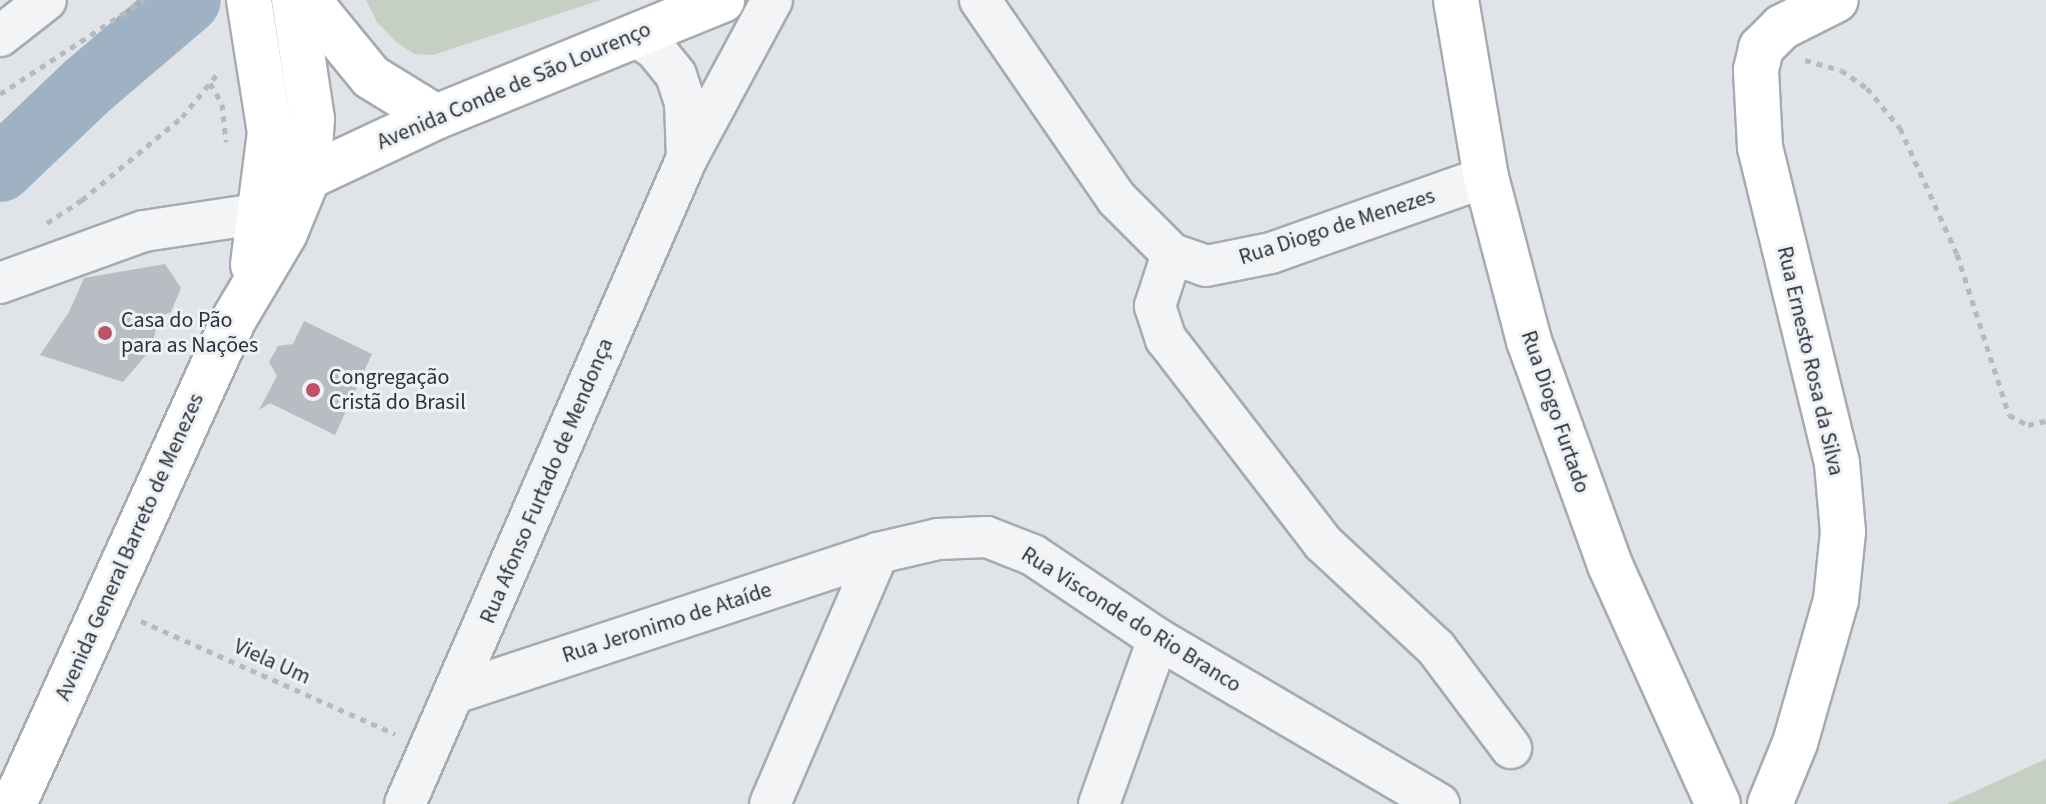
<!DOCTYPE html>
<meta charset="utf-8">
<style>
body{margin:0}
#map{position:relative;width:2046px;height:804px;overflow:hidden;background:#e0e3e7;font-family:"Source Sans 3",sans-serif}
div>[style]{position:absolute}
.green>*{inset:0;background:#c6d0c2}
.river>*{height:66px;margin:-33px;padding:0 33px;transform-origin:33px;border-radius:33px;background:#9fb2c4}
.building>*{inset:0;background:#b8bdc4}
.path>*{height:5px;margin-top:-2.5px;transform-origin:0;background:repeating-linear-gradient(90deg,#b6babe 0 6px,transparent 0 12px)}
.roads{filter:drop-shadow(2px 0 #a6aab1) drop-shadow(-2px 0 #a6aab1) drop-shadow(0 2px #a6aab1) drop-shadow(0 -2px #a6aab1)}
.street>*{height:40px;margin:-20px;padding:0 20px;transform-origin:20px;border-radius:20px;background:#f2f4f6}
.secondary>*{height:44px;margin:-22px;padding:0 22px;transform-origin:22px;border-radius:22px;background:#fff}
.dots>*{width:22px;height:22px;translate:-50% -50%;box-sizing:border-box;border:4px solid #eff2f5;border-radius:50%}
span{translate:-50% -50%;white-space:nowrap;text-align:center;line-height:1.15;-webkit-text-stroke:6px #eff2f5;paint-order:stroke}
.street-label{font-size:22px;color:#2b323d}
.poi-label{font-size:22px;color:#2b323d}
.left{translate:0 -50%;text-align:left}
</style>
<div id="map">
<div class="green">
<div style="clip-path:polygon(366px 0,601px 0,433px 55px,414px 54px,395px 41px,377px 22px)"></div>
<div style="clip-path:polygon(2046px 759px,2046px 804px,1947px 804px)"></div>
</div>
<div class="river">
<div style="left:0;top:169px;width:117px;rotate:-43.6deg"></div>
<div style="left:85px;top:88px;width:135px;rotate:-40.5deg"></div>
</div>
<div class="building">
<div style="clip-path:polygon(165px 264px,181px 288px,171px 312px,159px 317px,151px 349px,123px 382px,40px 355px,69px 312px,84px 278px)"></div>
<div style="clip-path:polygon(304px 321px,372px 354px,335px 435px,270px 403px,259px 410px,277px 376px,269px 362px,278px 346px,293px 344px)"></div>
</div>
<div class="path">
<div style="left:1805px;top:60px;width:37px;rotate:16deg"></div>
<div style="left:1841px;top:70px;width:32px;rotate:35deg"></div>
<div style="left:1867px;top:88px;width:52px;rotate:50.5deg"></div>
<div style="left:1900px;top:128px;width:138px;rotate:65.7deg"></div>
<div style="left:1957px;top:254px;width:169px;rotate:72.1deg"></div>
<div style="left:2009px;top:415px;width:21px;rotate:28deg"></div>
<div style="left:2028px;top:425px;width:18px;rotate:-13deg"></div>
<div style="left:210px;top:83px;width:24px;rotate:60deg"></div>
<div style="left:222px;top:104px;width:38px;rotate:84deg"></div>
<div style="left:0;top:94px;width:172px;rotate:-33.1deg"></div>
<div style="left:47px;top:223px;width:42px;rotate:-33.3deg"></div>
<div style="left:82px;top:200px;width:130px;rotate:-39.7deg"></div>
<div style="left:182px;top:117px;width:58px;rotate:-50.6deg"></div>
<div style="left:141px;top:621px;width:278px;rotate:24deg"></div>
</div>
<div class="roads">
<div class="street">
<div style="left:980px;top:0;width:240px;rotate:55.5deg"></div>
<div style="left:1116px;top:198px;width:79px;rotate:45deg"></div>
<div style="left:1172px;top:254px;width:36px;rotate:19deg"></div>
<div style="left:1206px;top:266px;width:66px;rotate:-11.3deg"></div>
<div style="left:1271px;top:253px;width:228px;rotate:-19.5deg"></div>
<div style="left:633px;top:35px;width:26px;rotate:32deg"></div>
<div style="left:655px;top:49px;width:33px;rotate:51deg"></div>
<div style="left:676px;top:75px;width:28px;rotate:72deg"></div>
<div style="left:685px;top:102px;width:56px;rotate:88deg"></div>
<div style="left:0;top:36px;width:58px;rotate:-38deg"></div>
<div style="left:1172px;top:254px;width:55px;rotate:108.1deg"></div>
<div style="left:1155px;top:306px;width:35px;rotate:72deg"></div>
<div style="left:1166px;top:339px;width:257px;rotate:52.4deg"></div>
<div style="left:1323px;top:543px;width:154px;rotate:42.9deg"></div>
<div style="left:1436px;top:648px;width:125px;rotate:53.1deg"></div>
<div style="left:0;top:283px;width:153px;rotate:-19.9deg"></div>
<div style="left:144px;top:231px;width:120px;rotate:-8.6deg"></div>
<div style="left:263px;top:213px;width:30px;rotate:-37deg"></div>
<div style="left:455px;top:693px;width:446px;rotate:-18.3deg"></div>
<div style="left:878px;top:553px;width:62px;rotate:-13.1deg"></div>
<div style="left:938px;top:539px;width:49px;rotate:-2.3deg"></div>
<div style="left:987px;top:537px;width:49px;rotate:21.4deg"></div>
<div style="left:1033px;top:555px;width:151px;rotate:33.9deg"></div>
<div style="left:1158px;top:639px;width:326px;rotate:30.4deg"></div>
<div style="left:405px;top:804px;width:705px;rotate:-66.42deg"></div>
<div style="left:687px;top:158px;width:179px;rotate:-61.7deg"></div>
<div style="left:770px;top:804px;width:273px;rotate:-66.7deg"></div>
<div style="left:1099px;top:804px;width:175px;rotate:-70.3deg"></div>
</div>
<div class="secondary">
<div style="left:249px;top:0;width:134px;rotate:81deg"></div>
<div style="left:270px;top:132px;width:134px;rotate:97.3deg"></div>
<div style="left:308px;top:0;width:99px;rotate:50.7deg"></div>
<div style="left:371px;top:77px;width:76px;rotate:31.6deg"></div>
<div style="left:1456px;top:0;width:180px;rotate:80.4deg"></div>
<div style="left:1486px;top:177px;width:170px;rotate:75.3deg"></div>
<div style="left:1529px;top:341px;width:238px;rotate:70.1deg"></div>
<div style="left:1610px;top:565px;width:262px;rotate:65.7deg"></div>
<div style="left:308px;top:177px;width:141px;rotate:-25.1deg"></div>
<div style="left:436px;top:117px;width:309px;rotate:-22.2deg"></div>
<div style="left:14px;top:804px;width:533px;rotate:-65.6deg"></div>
<div style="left:234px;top:319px;width:100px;rotate:-59.3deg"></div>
<div style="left:285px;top:233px;width:61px;rotate:-67.7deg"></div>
<div style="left:308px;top:177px;width:58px;rotate:-86.1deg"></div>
<div style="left:312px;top:119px;width:120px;rotate:-98.6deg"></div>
<div style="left:1770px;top:804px;width:66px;rotate:-67.7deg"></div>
<div style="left:1795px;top:743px;width:149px;rotate:-74deg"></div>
<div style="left:1836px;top:600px;width:68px;rotate:-84.1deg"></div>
<div style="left:1843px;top:532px;width:69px;rotate:-95deg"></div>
<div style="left:1837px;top:463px;width:325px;rotate:-103.7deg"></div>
<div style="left:1760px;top:147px;width:77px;rotate:-93deg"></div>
<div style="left:1756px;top:70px;width:23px;rotate:-77deg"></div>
<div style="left:1761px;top:48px;width:30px;rotate:-45deg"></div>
<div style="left:1782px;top:27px;width:60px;rotate:-26.6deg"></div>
</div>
</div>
<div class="dots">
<div style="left:105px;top:333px;background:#bf5267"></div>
<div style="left:313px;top:390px;background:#bf5267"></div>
</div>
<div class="street-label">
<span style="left:514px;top:86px;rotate:-23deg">Avenida Conde de São Lourenço</span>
<span style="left:1337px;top:227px;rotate:-18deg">Rua Diogo de Menezes</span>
<span style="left:1810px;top:361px;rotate:77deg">Rua Ernesto Rosa da Silva</span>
<span style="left:1555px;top:412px;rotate:71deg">Rua Diogo Furtado</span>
<span style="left:547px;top:481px;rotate:-67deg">Rua Afonso Furtado de Mendonça</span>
<span style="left:130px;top:547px;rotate:-66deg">Avenida General Barreto de Menezes</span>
<span style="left:1131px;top:620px;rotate:32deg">Rua Visconde do Rio Branco</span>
<span style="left:667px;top:623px;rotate:-18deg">Rua Jeronimo de Ataíde</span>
<span style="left:272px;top:662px;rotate:24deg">Viela Um</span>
</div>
<div class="poi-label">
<span class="left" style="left:121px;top:333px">Casa do Pão<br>para as Nações</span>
<span class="left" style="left:329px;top:390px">Congregação<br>Cristã do Brasil</span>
</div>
</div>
